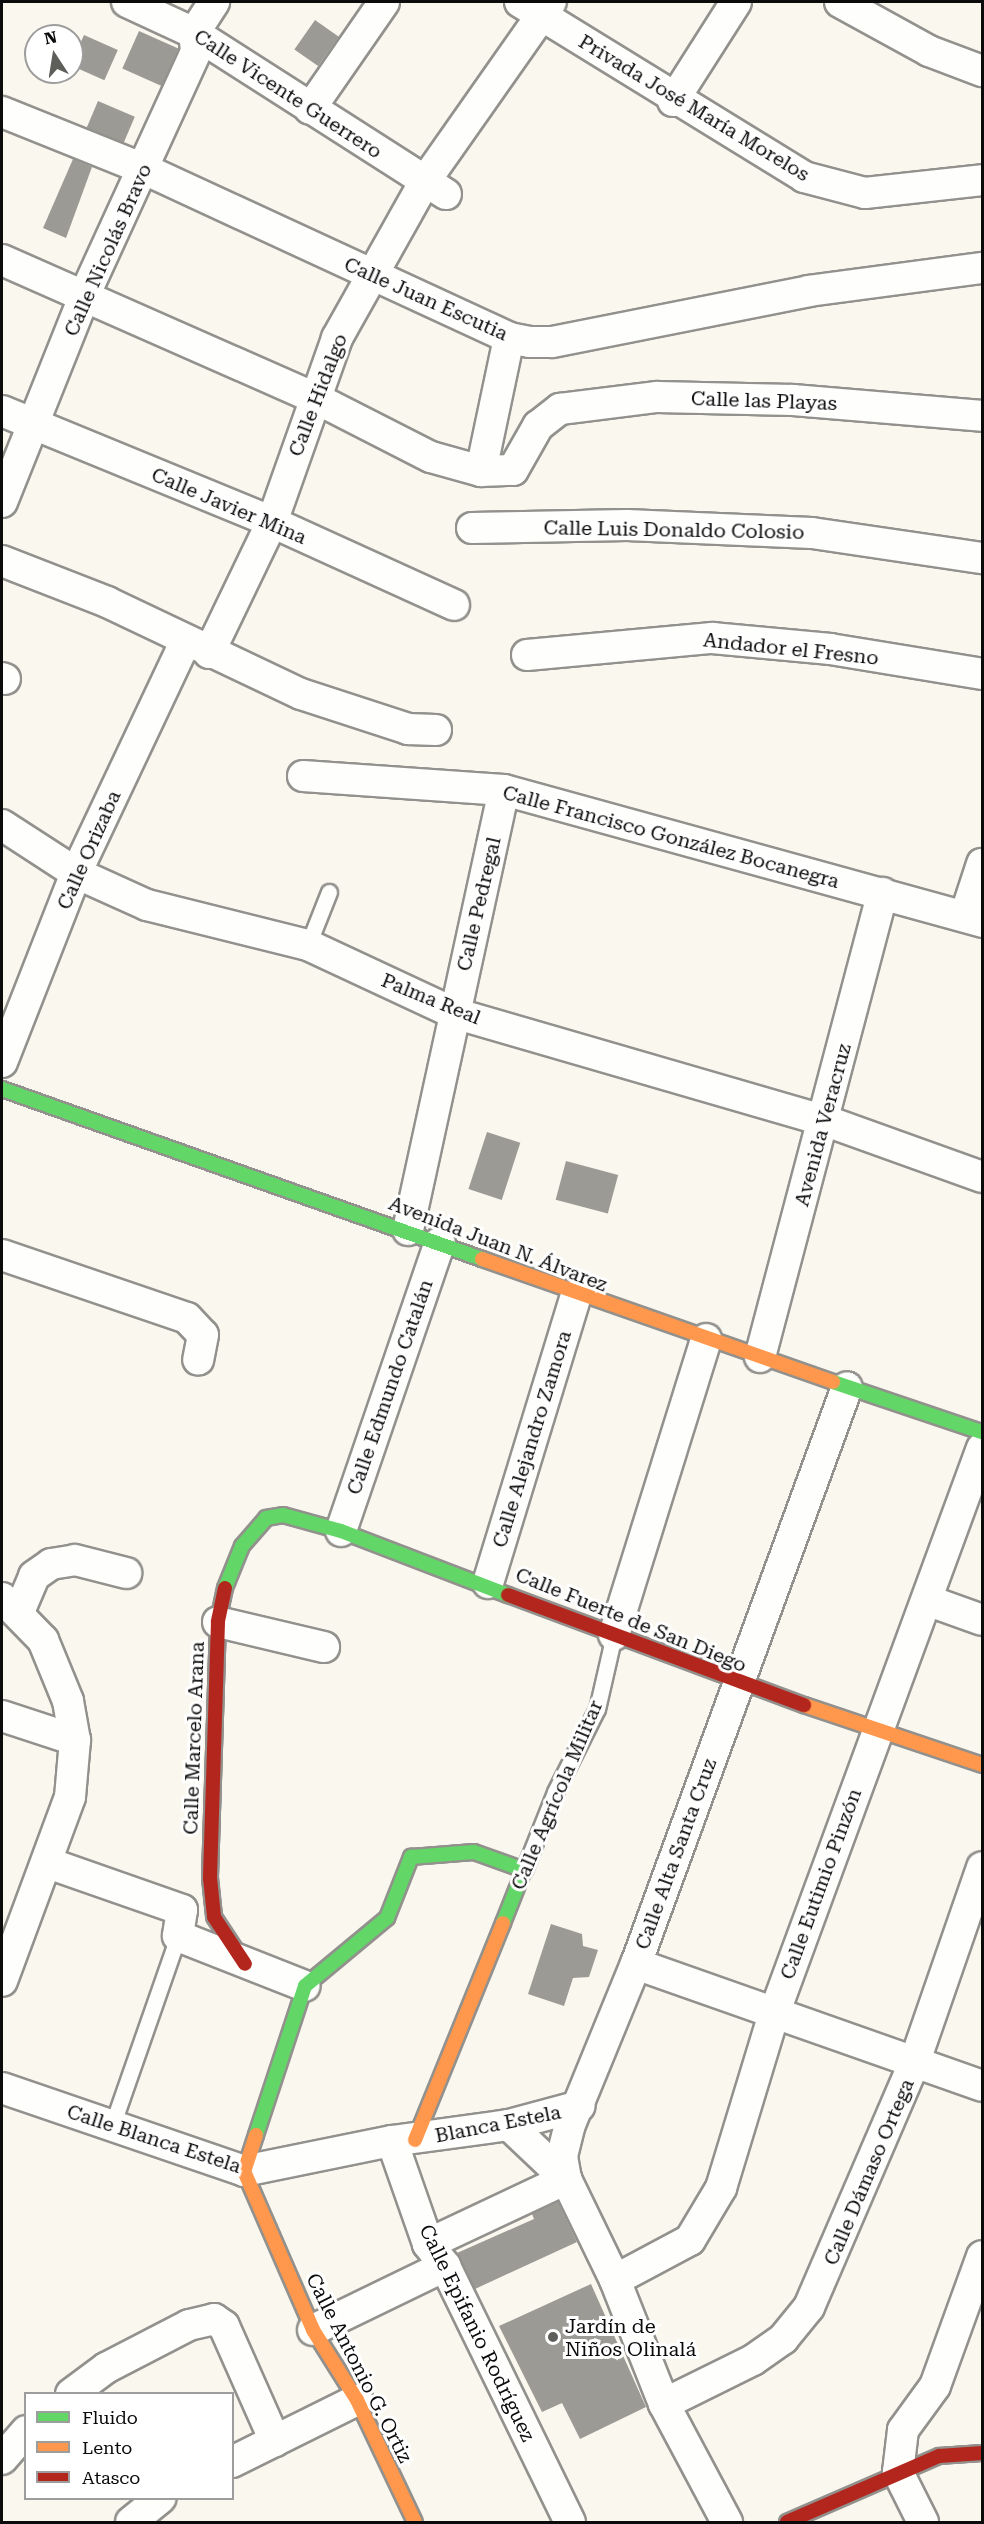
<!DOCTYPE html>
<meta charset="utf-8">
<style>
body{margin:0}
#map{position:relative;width:984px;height:2524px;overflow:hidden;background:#f9f7ee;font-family:"Roboto Serif",serif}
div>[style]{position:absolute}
.building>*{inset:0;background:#9c9a94;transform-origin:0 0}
.roads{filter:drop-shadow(2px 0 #92918d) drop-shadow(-2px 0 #92918d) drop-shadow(0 2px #92918d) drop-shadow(0 -2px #92918d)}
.lane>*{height:15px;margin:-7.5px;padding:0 7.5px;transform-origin:7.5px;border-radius:7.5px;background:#fefefc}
.street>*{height:30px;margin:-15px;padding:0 15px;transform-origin:15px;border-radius:15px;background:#fefefc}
.fast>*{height:14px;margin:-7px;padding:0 7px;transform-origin:7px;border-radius:7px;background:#63d668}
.slow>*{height:14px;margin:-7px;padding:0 7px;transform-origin:7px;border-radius:7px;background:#ff974d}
.jam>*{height:14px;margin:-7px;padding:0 7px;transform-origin:7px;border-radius:7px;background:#b3261e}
.dots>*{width:16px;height:16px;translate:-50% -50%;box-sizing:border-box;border:3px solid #fff;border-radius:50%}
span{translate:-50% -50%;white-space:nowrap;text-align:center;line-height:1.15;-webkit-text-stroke:6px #fff;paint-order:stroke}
.street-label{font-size:20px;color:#0b0b0b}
.poi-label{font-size:20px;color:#0b0b0b}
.left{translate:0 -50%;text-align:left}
.frame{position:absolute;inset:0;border:3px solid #0b0b0b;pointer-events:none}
.legend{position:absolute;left:24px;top:2392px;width:210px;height:108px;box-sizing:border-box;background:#fff;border:2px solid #9d9d9d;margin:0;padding:8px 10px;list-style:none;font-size:18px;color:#0b0b0b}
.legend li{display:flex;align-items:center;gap:12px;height:30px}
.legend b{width:30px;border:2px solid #9d9d9d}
.north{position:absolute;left:24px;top:24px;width:60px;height:60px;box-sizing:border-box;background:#fff;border:2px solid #9d9d9d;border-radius:50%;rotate:348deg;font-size:16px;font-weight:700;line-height:24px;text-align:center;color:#0b0b0b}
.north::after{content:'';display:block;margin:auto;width:21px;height:27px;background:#5e5e5a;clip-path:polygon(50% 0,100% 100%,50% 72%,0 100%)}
</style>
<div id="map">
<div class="building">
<div style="left:315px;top:20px;width:29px;height:36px;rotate:35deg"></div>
<div style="left:139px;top:31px;width:43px;height:41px;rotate:24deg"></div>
<div style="left:84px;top:35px;width:37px;height:33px;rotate:24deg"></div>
<div style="left:98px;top:101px;width:40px;height:29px;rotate:23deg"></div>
<div style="clip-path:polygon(73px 159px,92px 167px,66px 238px,43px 228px)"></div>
<div style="left:487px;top:1132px;width:35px;height:60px;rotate:18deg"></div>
<div style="left:566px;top:1161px;width:54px;height:40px;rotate:15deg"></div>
<div style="clip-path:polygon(551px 1924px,582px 1934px,583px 1946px,598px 1950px,589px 1977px,573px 1978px,564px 2006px,528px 1994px)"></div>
<div style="clip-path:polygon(558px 2202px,577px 2242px,475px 2289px,457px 2253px,534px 2219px,532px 2214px)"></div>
<div style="clip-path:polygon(591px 2284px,646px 2407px,580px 2439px,562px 2403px,542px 2412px,499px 2326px)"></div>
</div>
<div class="roads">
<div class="lane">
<div style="left:308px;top:945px;width:57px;rotate:-68.4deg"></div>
<div style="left:524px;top:1870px;width:84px;rotate:-68.3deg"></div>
<div style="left:555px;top:1792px;width:93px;rotate:-63.2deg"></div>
<div style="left:597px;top:1709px;width:76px;rotate:-77.1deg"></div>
<div style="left:112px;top:2126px;width:201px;rotate:-70.8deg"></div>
</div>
<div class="street">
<div style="left:127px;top:2px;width:74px;rotate:24.8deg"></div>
<div style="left:194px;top:33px;width:299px;rotate:32.6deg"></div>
<div style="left:520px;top:2px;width:334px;rotate:31.6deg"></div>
<div style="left:804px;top:177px;width:63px;rotate:14.7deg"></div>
<div style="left:865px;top:193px;width:118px;rotate:-6.3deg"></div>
<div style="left:840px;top:2px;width:102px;rotate:28.8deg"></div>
<div style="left:929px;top:51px;width:57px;rotate:20.7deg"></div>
<div style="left:673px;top:101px;width:117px;rotate:-57.5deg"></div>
<div style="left:310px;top:109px;width:130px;rotate:-55.3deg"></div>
<div style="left:2px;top:112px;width:153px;rotate:21.9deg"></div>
<div style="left:144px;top:169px;width:402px;rotate:24.8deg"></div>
<div style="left:509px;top:338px;width:20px;rotate:11deg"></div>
<div style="left:529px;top:342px;width:23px"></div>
<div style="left:552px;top:342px;width:262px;rotate:-11.2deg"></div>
<div style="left:809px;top:291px;width:175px;rotate:-7.6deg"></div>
<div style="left:2px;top:260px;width:342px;rotate:23.8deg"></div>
<div style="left:315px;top:398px;width:130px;rotate:27deg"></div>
<div style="left:431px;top:457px;width:52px;rotate:15.6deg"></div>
<div style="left:481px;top:471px;width:32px;rotate:-2deg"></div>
<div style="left:513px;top:470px;width:51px;rotate:-60.4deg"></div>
<div style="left:538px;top:426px;width:28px;rotate:-38deg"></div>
<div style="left:560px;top:409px;width:98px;rotate:-7.1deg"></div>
<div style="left:657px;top:397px;width:136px;rotate:1.3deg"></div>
<div style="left:793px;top:400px;width:190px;rotate:4.8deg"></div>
<div style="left:2px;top:411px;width:292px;rotate:22.3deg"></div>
<div style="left:272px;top:522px;width:200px;rotate:24.5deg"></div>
<div style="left:481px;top:471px;width:136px;rotate:-78.1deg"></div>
<div style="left:2px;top:502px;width:224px;rotate:-68.2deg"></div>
<div style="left:85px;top:294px;width:267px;rotate:-65.4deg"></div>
<div style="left:196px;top:51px;width:18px;rotate:-96deg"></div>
<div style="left:194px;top:33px;width:37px;rotate:-57deg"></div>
<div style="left:472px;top:528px;width:155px;rotate:-1.1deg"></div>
<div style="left:627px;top:525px;width:185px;rotate:2.5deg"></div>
<div style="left:812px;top:533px;width:172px;rotate:8.4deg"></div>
<div style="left:2px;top:561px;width:113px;rotate:21.3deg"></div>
<div style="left:107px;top:602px;width:215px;rotate:25.4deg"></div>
<div style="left:301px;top:694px;width:113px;rotate:18.1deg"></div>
<div style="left:408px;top:729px;width:28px;rotate:2deg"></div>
<div style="left:209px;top:653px;width:145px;rotate:-64.3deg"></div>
<div style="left:272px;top:522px;width:195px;rotate:-70.5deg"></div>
<div style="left:337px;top:338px;width:180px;rotate:-60.7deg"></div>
<div style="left:425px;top:181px;width:219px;rotate:-54.9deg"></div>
<div style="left:527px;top:655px;width:186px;rotate:-5.3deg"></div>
<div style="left:712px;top:638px;width:119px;rotate:5.3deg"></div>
<div style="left:830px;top:649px;width:154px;rotate:9.3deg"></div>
<div style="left:2px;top:678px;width:3px;rotate:18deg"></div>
<div style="left:303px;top:776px;width:201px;rotate:4deg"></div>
<div style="left:504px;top:790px;width:496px;rotate:15.4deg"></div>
<div style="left:2px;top:825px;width:88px;rotate:33deg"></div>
<div style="left:76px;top:873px;width:78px;rotate:24.3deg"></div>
<div style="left:147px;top:905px;width:166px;rotate:14deg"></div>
<div style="left:308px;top:945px;width:161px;rotate:25deg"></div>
<div style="left:454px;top:1013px;width:387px;rotate:16.2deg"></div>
<div style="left:826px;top:1121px;width:166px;rotate:19.7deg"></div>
<div style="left:965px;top:916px;width:55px;rotate:-71.9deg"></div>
<div style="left:2px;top:1062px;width:203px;rotate:-68.6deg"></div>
<div style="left:76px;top:873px;width:255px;rotate:-64.7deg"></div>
<div style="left:408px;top:1230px;width:450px;rotate:-77.7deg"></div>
<div style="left:2px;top:1255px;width:195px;rotate:18.8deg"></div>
<div style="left:187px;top:1318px;width:23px;rotate:47deg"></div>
<div style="left:203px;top:1335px;width:25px;rotate:101deg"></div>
<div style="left:760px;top:1357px;width:480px;rotate:-75.2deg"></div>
<div style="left:341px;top:1531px;width:305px;rotate:-71.1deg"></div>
<div style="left:488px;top:1583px;width:300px;rotate:-73deg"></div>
<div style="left:2px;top:1598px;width:59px;rotate:45.7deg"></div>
<div style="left:43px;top:1640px;width:66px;rotate:67.7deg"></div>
<div style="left:68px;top:1701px;width:40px;rotate:80deg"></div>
<div style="left:75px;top:1740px;width:57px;rotate:95deg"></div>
<div style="left:70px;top:1797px;width:196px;rotate:110.3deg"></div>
<div style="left:929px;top:1601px;width:56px;rotate:19.7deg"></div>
<div style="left:19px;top:1612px;width:39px;rotate:-67deg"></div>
<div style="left:34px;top:1576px;width:21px;rotate:-35deg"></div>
<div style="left:51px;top:1564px;width:24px;rotate:-9deg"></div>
<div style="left:75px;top:1560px;width:53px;rotate:14.3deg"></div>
<div style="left:218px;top:1622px;width:109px;rotate:13.3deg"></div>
<div style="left:614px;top:1635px;width:310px;rotate:-72.7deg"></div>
<div style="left:2px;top:1716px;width:77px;rotate:18.2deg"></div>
<div style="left:48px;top:1863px;width:142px;rotate:19.3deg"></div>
<div style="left:182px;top:1910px;width:26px;rotate:99deg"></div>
<div style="left:178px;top:1936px;width:136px;rotate:21.5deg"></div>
<div style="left:636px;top:1964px;width:367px;rotate:19.4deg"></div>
<div style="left:2px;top:2088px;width:256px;rotate:18.9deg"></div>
<div style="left:244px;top:2171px;width:151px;rotate:-11.5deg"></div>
<div style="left:392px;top:2141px;width:118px;rotate:-7.8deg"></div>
<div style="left:509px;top:2125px;width:73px;rotate:-15deg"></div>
<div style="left:509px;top:2125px;width:79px;rotate:43.5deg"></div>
<div style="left:566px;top:2179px;width:112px;rotate:64.1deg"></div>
<div style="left:615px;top:2280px;width:133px;rotate:68.4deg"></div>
<div style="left:664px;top:2404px;width:134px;rotate:61.9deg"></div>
<div style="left:392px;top:2141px;width:109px;rotate:70.7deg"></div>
<div style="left:428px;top:2244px;width:28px;rotate:52deg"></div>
<div style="left:445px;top:2266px;width:285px;rotate:64deg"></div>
<div style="left:428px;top:2244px;width:153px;rotate:-25.2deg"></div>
<div style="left:566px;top:2179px;width:23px;rotate:-100deg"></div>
<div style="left:562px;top:2156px;width:30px;rotate:-76deg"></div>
<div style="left:569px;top:2127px;width:176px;rotate:-67.7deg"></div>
<div style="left:636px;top:1964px;width:614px;rotate:-69.91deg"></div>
<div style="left:615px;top:2280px;width:85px;rotate:-28.1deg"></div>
<div style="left:690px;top:2240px;width:61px;rotate:-59.2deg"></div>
<div style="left:721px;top:2188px;width:182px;rotate:-73.1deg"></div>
<div style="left:774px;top:2014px;width:603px;rotate:-69.82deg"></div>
<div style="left:313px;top:2330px;width:147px;rotate:-25.9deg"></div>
<div style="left:71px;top:2394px;width:44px;rotate:-36.6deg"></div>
<div style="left:106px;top:2368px;width:93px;rotate:-27.4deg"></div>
<div style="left:189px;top:2325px;width:26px;rotate:-13deg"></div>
<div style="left:214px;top:2319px;width:12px;rotate:35deg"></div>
<div style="left:224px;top:2326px;width:126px;rotate:66.1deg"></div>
<div style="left:664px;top:2404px;width:99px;rotate:-26.3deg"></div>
<div style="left:753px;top:2360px;width:37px;rotate:-35deg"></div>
<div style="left:783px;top:2339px;width:41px;rotate:-50.9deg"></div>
<div style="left:809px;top:2307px;width:268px;rotate:-66.7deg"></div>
<div style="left:915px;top:2061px;width:205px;rotate:-70.9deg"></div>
<div style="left:2px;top:2459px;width:37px;rotate:-49deg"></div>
<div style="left:232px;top:2462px;width:140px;rotate:-26.4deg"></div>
<div style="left:131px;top:2522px;width:38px;rotate:-39deg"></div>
<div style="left:923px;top:2522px;width:56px;rotate:-116.6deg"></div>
<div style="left:898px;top:2472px;width:42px;rotate:-83.2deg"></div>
<div style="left:903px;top:2430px;width:54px;rotate:-54deg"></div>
<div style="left:935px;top:2386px;width:138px;rotate:-70.1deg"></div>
</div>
<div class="fast">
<div style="left:2px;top:1089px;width:509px;rotate:19.5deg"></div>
<div style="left:833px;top:1382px;width:157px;rotate:18.6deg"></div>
<div style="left:225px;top:1588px;width:45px;rotate:-68deg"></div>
<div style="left:242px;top:1546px;width:37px;rotate:-49deg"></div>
<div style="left:266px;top:1518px;width:17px;rotate:-10deg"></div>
<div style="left:283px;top:1515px;width:60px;rotate:15.4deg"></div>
<div style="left:341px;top:1531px;width:179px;rotate:21deg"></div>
<div style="left:256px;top:2135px;width:157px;rotate:-71.8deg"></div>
<div style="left:305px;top:1986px;width:107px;rotate:-39.7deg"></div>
<div style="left:387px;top:1918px;width:66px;rotate:-68.5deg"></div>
<div style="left:411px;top:1857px;width:63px;rotate:-4.5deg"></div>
<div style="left:474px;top:1852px;width:53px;rotate:19.8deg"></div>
<div style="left:524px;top:1870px;width:57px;rotate:111.6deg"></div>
</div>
<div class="slow">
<div style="left:482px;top:1259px;width:372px;rotate:19.3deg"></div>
<div style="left:804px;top:1705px;width:188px;rotate:18.6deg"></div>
<div style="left:256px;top:2135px;width:38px;rotate:108deg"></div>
<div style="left:244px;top:2171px;width:173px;rotate:66.5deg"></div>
<div style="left:313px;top:2330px;width:83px;rotate:57.8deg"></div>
<div style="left:357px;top:2400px;width:135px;rotate:64.6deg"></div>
<div style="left:415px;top:2140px;width:234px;rotate:-67.9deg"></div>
</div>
<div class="jam">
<div style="left:225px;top:1588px;width:35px;rotate:102deg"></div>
<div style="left:218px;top:1622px;width:256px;rotate:91.8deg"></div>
<div style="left:210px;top:1878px;width:39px;rotate:84deg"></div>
<div style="left:214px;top:1917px;width:56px;rotate:56.6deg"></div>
<div style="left:508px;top:1595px;width:316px;rotate:20.4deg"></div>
<div style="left:787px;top:2522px;width:166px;rotate:-23.5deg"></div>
<div style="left:939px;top:2456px;width:43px;rotate:-4deg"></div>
</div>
</div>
<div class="dots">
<div style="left:553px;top:2337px;background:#5e5e5a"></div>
</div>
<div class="street-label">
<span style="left:288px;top:94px;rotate:33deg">Calle Vicente Guerrero</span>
<span style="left:694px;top:108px;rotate:31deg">Privada José María Morelos</span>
<span style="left:108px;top:250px;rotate:-66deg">Calle Nicolás Bravo</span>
<span style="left:426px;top:299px;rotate:24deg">Calle Juan Escutia</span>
<span style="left:318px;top:395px;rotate:-69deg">Calle Hidalgo</span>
<span style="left:764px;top:401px;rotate:2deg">Calle las Playas</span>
<span style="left:229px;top:506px;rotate:23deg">Calle Javier Mina</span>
<span style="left:674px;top:530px;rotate:1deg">Calle Luis Donaldo Colosio</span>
<span style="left:791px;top:649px;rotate:6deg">Andador el Fresno</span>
<span style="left:671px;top:837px;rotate:15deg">Calle Francisco González Bocanegra</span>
<span style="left:89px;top:850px;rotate:-66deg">Calle Orizaba</span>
<span style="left:479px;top:904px;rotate:-77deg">Calle Pedregal</span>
<span style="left:431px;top:999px;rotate:22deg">Palma Real</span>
<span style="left:823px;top:1125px;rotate:-75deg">Avenida Veracruz</span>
<span style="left:498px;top:1244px;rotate:21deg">Avenida Juan N. Álvarez</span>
<span style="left:390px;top:1387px;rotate:-71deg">Calle Edmundo Catalán</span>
<span style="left:532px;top:1439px;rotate:-73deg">Calle Alejandro Zamora</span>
<span style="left:631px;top:1620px;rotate:22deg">Calle Fuerte de San Diego</span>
<span style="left:194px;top:1738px;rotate:-88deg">Calle Marcelo Arana</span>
<span style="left:557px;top:1795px;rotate:-67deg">Calle Agrícola Militar</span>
<span style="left:676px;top:1854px;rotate:-70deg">Calle Alta Santa Cruz</span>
<span style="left:821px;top:1884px;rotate:-70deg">Calle Eutimio Pinzón</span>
<span style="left:498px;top:2124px;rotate:-11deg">Blanca Estela</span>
<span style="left:154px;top:2139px;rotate:18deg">Calle Blanca Estela</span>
<span style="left:869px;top:2172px;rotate:-67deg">Calle Dámaso Ortega</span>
<span style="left:477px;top:2333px;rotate:64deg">Calle Epifanio Rodríguez</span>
<span style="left:359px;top:2368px;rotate:63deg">Calle Antonio G. Ortiz</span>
</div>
<div class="poi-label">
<span class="left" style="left:565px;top:2338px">Jardín de<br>Niños Olinalá</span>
</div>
<div class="frame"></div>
<ul class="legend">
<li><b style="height:8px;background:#63d668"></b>Fluido</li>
<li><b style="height:8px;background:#ff974d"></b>Lento</li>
<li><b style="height:8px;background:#b3261e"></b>Atasco</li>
</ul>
<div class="north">N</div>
</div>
